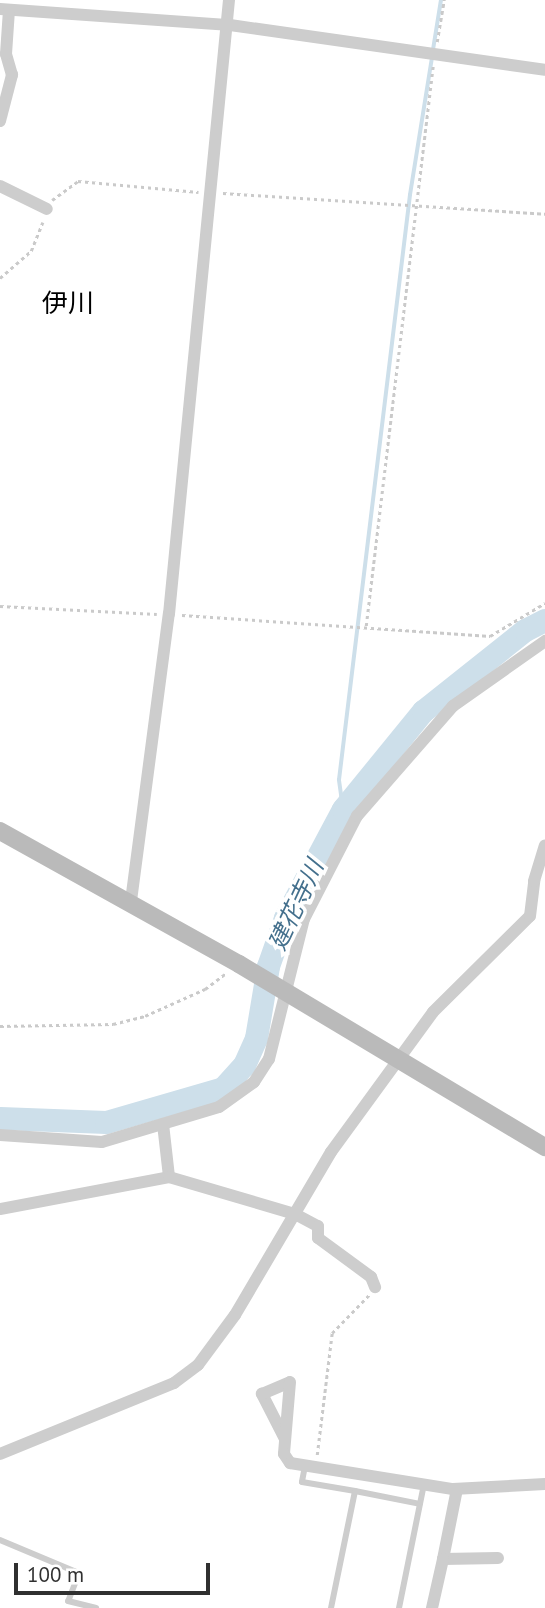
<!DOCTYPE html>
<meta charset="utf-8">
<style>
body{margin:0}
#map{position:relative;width:545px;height:1608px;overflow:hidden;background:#fff;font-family:"PT Sans","Noto Sans JP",sans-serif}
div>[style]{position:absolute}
.stream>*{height:3.5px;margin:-1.75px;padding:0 1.75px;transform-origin:1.75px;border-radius:1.75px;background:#cddfea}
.river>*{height:23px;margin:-11.5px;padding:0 11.5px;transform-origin:11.5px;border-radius:11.5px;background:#cddfea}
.path>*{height:2.5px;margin-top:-1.25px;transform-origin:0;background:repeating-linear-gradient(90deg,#cacaca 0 3.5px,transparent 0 7px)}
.lane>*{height:6px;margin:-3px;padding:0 3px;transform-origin:3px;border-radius:3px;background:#cdcdcd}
.street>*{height:12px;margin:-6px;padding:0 6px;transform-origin:6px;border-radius:6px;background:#cdcdcd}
.secondary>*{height:18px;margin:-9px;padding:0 9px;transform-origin:9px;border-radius:9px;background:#bababa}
span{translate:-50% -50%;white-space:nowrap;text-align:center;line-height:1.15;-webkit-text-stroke:7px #fff;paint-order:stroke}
.water-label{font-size:24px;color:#44708d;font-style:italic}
.quarter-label{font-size:26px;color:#000}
.scale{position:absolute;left:14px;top:1563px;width:196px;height:32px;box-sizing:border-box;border:4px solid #303030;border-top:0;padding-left:9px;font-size:21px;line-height:24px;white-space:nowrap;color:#303030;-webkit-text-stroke:5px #fff;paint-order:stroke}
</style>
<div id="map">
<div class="stream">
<div style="left:433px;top:50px;width:51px;rotate:-80.9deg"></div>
<div style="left:343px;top:809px;width:29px;rotate:-98deg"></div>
<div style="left:339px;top:780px;width:589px;rotate:-83.08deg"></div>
<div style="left:410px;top:195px;width:140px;rotate:-80.9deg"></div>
</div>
<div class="river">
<div style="left:0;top:1118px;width:106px;rotate:2.2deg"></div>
<div style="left:106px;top:1122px;width:122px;rotate:-16.2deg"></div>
<div style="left:223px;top:1088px;width:31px;rotate:-48deg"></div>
<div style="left:244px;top:1065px;width:30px;rotate:-66deg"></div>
<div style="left:256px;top:1038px;width:73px;rotate:-80.5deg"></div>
<div style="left:268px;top:966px;width:51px;rotate:-70.5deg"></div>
<div style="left:285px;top:918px;width:123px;rotate:-62deg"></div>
<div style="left:343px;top:809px;width:127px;rotate:-50.8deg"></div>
<div style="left:423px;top:711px;width:130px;rotate:-38.5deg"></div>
<div style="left:525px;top:630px;width:22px;rotate:-27deg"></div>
</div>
<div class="path">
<div style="left:437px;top:42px;width:43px;rotate:-80.5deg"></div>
<div style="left:223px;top:193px;width:323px;rotate:3.7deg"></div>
<div style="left:52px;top:200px;width:32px;rotate:-36deg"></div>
<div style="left:78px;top:181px;width:121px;rotate:5.2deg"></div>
<div style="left:0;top:278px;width:41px;rotate:-41.1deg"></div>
<div style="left:31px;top:251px;width:31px;rotate:-68deg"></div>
<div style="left:0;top:606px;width:157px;rotate:2.9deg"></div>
<div style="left:182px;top:615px;width:309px;rotate:3.9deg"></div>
<div style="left:490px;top:636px;width:64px;rotate:-31deg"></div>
<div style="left:366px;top:626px;width:564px;rotate:-83.18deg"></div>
<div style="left:0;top:1026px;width:113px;rotate:-1deg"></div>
<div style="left:113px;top:1024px;width:33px;rotate:-14deg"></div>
<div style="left:145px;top:1016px;width:66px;rotate:-24.2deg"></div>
<div style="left:205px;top:989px;width:25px;rotate:-37deg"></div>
<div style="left:317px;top:1455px;width:123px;rotate:-83deg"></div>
<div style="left:332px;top:1333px;width:53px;rotate:-45.8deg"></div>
</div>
<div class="lane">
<div style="left:305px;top:1466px;width:16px;rotate:101deg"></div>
<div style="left:302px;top:1482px;width:54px;rotate:9.6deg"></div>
<div style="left:0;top:1540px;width:86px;rotate:22.7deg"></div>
<div style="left:79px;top:1573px;width:30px;rotate:111deg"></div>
<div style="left:68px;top:1601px;width:29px;rotate:14deg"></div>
<div style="left:331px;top:1608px;width:119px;rotate:-78.4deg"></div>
<div style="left:355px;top:1491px;width:66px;rotate:11.3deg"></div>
<div style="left:399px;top:1608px;width:126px;rotate:-78.6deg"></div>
</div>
<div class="street">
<div style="left:0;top:9px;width:231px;rotate:4deg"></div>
<div style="left:230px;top:25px;width:318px;rotate:8.1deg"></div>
<div style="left:0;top:121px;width:48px;rotate:-75.4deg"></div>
<div style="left:12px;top:75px;width:22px;rotate:-106deg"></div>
<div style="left:6px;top:54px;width:44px;rotate:-86.1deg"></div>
<div style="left:0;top:186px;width:52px;rotate:26.1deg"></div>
<div style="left:131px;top:901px;width:290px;rotate:-82.5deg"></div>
<div style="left:169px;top:614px;width:617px;rotate:-84.42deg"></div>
<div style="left:163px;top:1124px;width:53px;rotate:83.5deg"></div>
<div style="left:0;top:1135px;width:102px;rotate:3.9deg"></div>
<div style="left:102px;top:1142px;width:122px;rotate:-16.7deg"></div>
<div style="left:219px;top:1107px;width:43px;rotate:-35.5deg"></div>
<div style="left:254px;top:1082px;width:27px;rotate:-57deg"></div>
<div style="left:269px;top:1059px;width:144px;rotate:-76deg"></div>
<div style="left:304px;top:919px;width:116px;rotate:-62.8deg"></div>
<div style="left:357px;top:816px;width:146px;rotate:-48.9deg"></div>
<div style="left:453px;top:706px;width:113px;rotate:-35.2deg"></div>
<div style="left:0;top:1209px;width:172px;rotate:-10.7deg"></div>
<div style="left:169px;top:1177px;width:131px;rotate:16.4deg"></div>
<div style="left:295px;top:1214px;width:26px;rotate:28deg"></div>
<div style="left:318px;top:1226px;width:12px;rotate:90deg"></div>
<div style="left:318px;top:1238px;width:66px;rotate:36.3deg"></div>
<div style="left:371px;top:1277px;width:11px;rotate:68deg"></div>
<div style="left:285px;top:1439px;width:51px;rotate:-117.1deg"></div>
<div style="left:262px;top:1394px;width:30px;rotate:-23deg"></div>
<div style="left:290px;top:1382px;width:72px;rotate:94.8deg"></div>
<div style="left:284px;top:1454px;width:11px;rotate:56deg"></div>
<div style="left:290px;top:1463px;width:165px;rotate:9.1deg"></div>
<div style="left:453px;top:1489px;width:92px;rotate:-3.1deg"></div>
<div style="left:0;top:1454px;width:188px;rotate:-22.2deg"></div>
<div style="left:174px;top:1383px;width:30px;rotate:-37deg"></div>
<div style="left:198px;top:1365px;width:62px;rotate:-53.5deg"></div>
<div style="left:235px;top:1315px;width:189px;rotate:-59.5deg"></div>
<div style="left:331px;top:1152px;width:173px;rotate:-53.9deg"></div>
<div style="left:433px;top:1012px;width:136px;rotate:-44.7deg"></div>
<div style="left:530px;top:916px;width:35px;rotate:-83deg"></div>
<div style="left:534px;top:881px;width:37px;rotate:-73deg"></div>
<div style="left:457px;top:1489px;width:71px;rotate:101.3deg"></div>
<div style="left:443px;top:1559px;width:55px;rotate:-1deg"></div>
<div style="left:432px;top:1608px;width:50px;rotate:-77.3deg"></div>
</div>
<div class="secondary">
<div style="left:0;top:831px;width:274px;rotate:29.1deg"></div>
<div style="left:239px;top:964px;width:357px;rotate:30.9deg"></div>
</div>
<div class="water-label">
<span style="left:296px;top:905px;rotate:-65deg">建花寺川</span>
</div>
<div class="quarter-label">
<span style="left:68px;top:303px">伊川</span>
</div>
<div class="scale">100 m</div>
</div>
